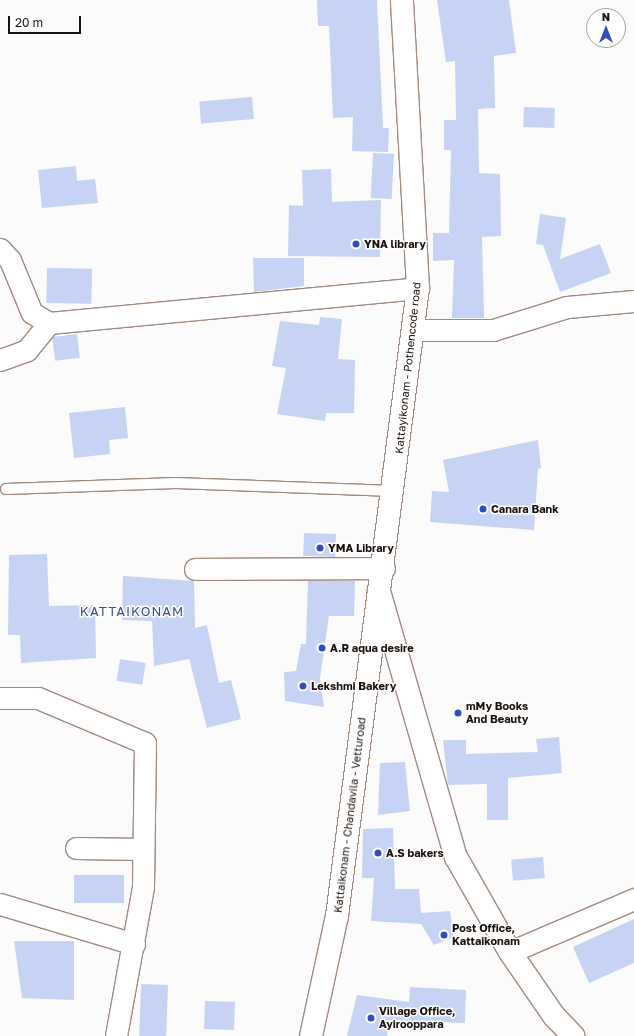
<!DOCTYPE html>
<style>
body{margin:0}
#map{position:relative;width:634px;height:1036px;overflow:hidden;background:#fbfbfb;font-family:"Golos Text",sans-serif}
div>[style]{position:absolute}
.building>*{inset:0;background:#c6d3f4;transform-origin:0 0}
.roads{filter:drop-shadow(1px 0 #a1897c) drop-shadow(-1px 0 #a1897c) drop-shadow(0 1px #a1897c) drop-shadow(0 -1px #a1897c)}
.service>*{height:10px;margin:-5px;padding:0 5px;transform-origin:5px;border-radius:5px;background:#fff}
.minor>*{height:21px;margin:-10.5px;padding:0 10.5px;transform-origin:10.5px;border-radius:10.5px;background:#fff}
.secondary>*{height:22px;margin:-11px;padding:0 11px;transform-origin:11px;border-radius:11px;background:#fff}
.primary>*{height:22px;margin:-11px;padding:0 11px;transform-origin:11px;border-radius:11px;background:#fff}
.dots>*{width:11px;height:11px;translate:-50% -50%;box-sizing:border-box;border:2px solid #fff;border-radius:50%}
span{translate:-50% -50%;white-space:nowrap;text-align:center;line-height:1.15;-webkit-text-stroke:3px #fff;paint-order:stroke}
.poi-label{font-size:11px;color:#1c130e;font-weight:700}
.left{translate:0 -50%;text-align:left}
.street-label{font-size:11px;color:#1c130e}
.quarter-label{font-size:13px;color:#3b4f8a;letter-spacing:1px}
.north{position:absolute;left:586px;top:8px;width:40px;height:40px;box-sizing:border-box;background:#fff;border:1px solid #a4a19f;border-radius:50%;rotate:0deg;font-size:11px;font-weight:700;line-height:16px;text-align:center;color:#1c130e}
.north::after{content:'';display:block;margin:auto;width:14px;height:18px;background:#304dbe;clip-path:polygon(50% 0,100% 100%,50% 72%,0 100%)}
.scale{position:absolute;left:8px;top:16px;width:73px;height:18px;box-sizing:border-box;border:2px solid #1c130e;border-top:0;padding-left:5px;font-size:12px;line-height:14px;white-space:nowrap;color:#1c130e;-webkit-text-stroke:3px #fff;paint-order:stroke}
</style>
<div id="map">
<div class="building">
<div style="clip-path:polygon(317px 0,377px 0,383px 128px,389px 128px,388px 152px,352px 151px,353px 117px,333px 118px,329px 26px,318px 26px)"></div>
<div style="clip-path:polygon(437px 0,509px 0,516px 53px,494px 56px,495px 108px,478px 109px,479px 173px,500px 174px,501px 236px,482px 237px,484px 318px,452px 318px,454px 260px,433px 261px,433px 233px,449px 233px,451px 150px,444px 150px,444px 120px,456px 120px,455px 61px,446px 62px)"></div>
<div style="left:252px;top:97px;width:22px;height:53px;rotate:85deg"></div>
<div style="left:524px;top:107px;width:31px;height:20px;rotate:2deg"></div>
<div style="left:373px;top:153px;width:21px;height:45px;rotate:3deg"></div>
<div style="clip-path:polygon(76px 166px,77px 181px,95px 179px,98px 203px,42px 208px,38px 170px)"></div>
<div style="clip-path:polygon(331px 169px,332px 202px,381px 200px,380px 257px,288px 256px,289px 205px,303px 206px,302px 170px)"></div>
<div style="clip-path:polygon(540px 214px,566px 218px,560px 259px,600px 244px,611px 273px,560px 292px,543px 245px,536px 244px)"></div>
<div style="clip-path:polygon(253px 258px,304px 258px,304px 286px,254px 292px)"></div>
<div style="left:47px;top:268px;width:45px;height:35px;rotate:1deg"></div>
<div style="clip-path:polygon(320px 317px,342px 319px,338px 359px,355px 360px,354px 413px,326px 413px,325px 421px,277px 414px,286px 368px,272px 366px,280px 321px,319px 325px)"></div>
<div style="left:77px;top:334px;width:24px;height:25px;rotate:83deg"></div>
<div style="clip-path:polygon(125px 407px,128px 438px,109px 440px,110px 454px,74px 458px,69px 413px)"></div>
<div style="clip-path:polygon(538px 440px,541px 468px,538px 469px,534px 530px,430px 522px,432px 491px,449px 492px,443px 460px)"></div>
<div style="left:304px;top:533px;width:32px;height:23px;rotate:2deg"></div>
<div style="clip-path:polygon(47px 554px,49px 606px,95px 605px,96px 658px,21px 663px,20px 635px,8px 635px,9px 555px)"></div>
<div style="clip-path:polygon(123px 576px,194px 581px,195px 628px,207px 625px,219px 683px,231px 680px,241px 719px,207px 728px,189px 659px,154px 666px,152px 621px,122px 620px)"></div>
<div style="clip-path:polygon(308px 580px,355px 581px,354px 616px,329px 616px,320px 678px,324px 707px,285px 701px,284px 672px,296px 671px,301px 644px,306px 644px)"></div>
<div style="left:120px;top:659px;width:26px;height:22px;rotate:9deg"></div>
<div style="clip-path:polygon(559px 737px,562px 773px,508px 778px,508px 820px,487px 820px,487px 784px,448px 785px,443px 740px,466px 740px,466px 754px,538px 752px,536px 739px)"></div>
<div style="clip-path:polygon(405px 762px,410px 811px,378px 815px,380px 763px)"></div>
<div style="clip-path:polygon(393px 828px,395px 889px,419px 889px,421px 913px,450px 911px,454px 937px,434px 945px,421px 924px,371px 921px,374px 878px,362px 878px,363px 829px)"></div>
<div style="left:543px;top:857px;width:21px;height:32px;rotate:85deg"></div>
<div style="left:74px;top:875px;width:50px;height:28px"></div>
<div style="clip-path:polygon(634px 919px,634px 963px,589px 983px,573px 947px)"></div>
<div style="clip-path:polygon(14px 941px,74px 941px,74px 1000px,22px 998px)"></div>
<div style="left:141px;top:984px;width:27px;height:52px;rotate:2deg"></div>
<div style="clip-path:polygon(410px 987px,466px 990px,465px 1023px,391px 1020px,387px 1036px,347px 1036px,357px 995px,409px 1002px)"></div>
<div style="left:205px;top:1001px;width:30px;height:28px;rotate:2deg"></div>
</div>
<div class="roads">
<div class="service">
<div style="left:6px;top:489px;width:170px;rotate:-2deg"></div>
<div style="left:176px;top:483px;width:218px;rotate:2.1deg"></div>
</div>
<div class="minor">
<div style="left:0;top:249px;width:15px;rotate:48deg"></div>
<div style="left:10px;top:260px;width:57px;rotate:67.5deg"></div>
<div style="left:32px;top:313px;width:20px;rotate:30deg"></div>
<div style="left:49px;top:323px;width:371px;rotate:-5.4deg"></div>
<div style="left:413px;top:330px;width:80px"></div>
<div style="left:493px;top:330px;width:77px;rotate:-17.3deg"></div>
<div style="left:567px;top:307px;width:67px;rotate:-5.1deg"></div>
<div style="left:0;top:360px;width:29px;rotate:-20deg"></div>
<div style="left:27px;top:350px;width:35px;rotate:-51deg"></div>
<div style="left:195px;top:569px;width:189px;rotate:-0.3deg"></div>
<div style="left:0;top:698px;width:38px"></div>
<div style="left:38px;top:698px;width:116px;rotate:22.8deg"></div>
<div style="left:145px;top:743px;width:144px;rotate:90.8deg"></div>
<div style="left:143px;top:887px;width:151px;rotate:100.3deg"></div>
<div style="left:76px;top:848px;width:67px;rotate:0.9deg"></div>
<div style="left:0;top:904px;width:140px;rotate:16.6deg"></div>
<div style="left:510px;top:952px;width:135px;rotate:-23.1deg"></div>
</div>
<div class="secondary">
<div style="left:379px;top:591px;width:277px;rotate:73.9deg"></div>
<div style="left:456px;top:857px;width:109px;rotate:60.4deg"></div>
<div style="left:510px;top:952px;width:78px;rotate:55.5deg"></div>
<div style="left:554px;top:1016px;width:28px;rotate:46deg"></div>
</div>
<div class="primary">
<div style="left:311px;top:1036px;width:123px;rotate:-77.8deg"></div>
<div style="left:337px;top:916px;width:633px;rotate:-82.65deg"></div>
<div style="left:418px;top:288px;width:288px;rotate:-93.2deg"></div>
</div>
</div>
<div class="dots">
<div style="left:356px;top:244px;background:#304dbe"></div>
<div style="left:483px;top:509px;background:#304dbe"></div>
<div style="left:320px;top:548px;background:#304dbe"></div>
<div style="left:322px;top:648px;background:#304dbe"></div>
<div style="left:303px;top:686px;background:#304dbe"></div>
<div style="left:458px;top:713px;background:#304dbe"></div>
<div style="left:378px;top:853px;background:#304dbe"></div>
<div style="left:444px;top:935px;background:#304dbe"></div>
<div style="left:371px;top:1018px;background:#304dbe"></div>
</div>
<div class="poi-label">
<span class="left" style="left:364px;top:244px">YNA library</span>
<span class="left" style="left:491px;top:509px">Canara Bank</span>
<span class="left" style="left:328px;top:548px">YMA Library</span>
<span class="left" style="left:330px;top:648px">A.R aqua desire</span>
<span class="left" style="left:311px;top:686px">Lekshmi Bakery</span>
<span class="left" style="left:466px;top:713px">mMy Books<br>And Beauty</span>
<span class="left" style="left:386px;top:853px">A.S bakers</span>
<span class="left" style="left:452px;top:935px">Post Office,<br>Kattaikonam</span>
<span class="left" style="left:379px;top:1018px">Village Office,<br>Ayirooppara</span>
</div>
<div class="street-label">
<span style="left:408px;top:368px;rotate:-84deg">Kattayikonam - Pothencode road</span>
<span style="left:350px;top:815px;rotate:-83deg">Kattaikonam - Chandavila - Vetturoad</span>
</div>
<div class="quarter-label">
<span style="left:132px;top:611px">KATTAIKONAM</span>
</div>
<div class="north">N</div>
<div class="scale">20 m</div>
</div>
